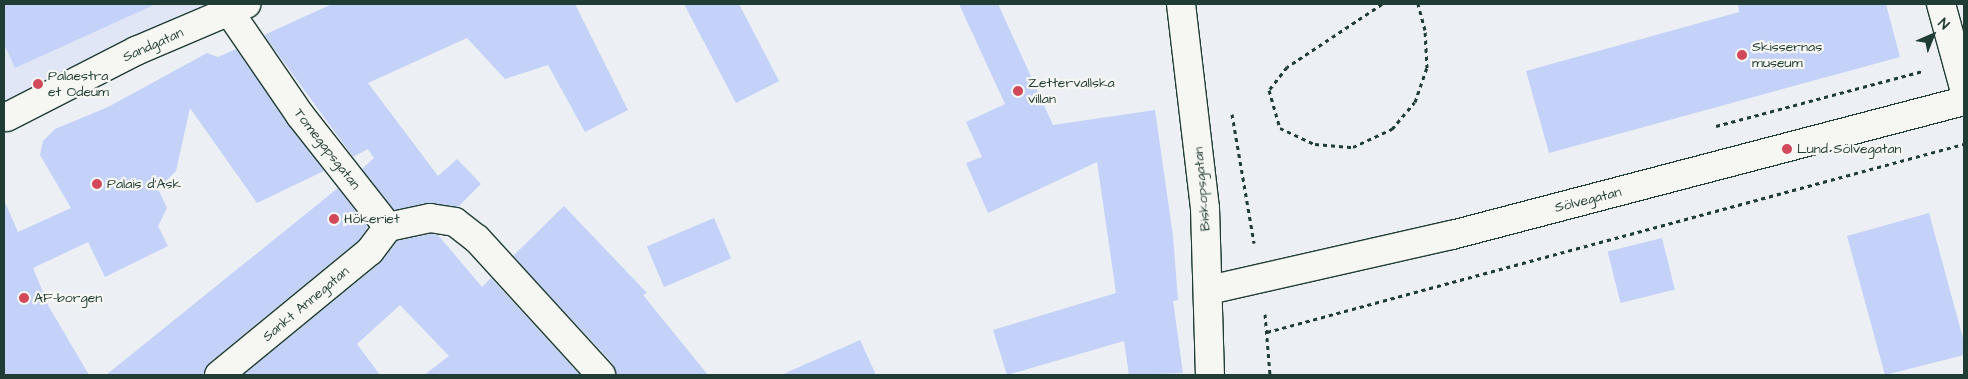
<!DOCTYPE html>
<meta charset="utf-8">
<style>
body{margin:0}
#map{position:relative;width:1968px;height:379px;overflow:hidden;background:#eceff3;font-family:"Architects Daughter",sans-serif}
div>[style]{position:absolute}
.built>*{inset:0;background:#e0e6f5}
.building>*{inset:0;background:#c4d2f9;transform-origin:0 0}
.path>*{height:3px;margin-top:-1.5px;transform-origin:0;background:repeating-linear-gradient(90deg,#1f3d34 0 4px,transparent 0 8px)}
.roads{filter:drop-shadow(1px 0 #1f3d34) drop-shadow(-1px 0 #1f3d34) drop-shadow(0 1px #1f3d34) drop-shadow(0 -1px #1f3d34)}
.street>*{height:28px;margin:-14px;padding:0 14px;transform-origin:14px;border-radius:14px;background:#f6f6f2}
.secondary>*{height:28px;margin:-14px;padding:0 14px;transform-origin:14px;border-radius:14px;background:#f6f6f2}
.dots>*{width:14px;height:14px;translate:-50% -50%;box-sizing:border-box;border:2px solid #f6f6f2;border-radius:50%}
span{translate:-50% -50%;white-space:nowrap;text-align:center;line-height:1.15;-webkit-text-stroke:4.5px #f6f6f2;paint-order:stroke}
.street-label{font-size:14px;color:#1f3d34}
.poi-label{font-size:14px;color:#1f3d34}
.left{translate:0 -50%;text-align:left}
.frame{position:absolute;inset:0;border:5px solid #1f3d34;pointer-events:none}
.north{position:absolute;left:1908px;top:10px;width:50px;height:50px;-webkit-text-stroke:4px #f6f6f2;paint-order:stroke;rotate:44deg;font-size:14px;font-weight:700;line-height:20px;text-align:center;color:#1f3d34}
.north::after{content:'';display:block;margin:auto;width:18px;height:22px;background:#1f3d34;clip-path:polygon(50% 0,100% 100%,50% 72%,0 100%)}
</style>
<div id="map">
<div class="built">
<div style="clip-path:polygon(4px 4px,247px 4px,4px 119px)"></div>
</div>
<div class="building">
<div style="clip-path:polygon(4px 4px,156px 4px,15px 68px,4px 44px)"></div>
<div style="clip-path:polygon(332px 4px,575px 4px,628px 110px,585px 132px,548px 65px,505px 79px,467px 38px,368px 83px,438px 176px,457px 159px,481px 184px,458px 207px,427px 203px,394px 210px,362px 169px,374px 158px,368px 149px,353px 157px,264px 35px)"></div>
<div style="clip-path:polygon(684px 4px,739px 4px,779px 81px,736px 103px)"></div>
<div style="clip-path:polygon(959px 4px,998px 4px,1053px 125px,1155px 110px,1173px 236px,1178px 300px,1173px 301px,1183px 373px,1129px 375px,1124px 341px,1007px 375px,993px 330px,1116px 293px,1097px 162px,988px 213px,966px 163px,982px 157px,966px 122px,1005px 104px)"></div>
<div style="clip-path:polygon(1738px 4px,1886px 4px,1900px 57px,1549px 153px,1526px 71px,1739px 12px)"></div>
<div style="clip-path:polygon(236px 49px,324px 171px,257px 203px,190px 108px,176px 171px,158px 189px,167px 208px,158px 226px,168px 246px,105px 277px,88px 242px,33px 268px,49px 307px,89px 375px,4px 375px,4px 200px,18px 232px,71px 208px,40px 155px,43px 141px,55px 129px,108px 107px,207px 53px,218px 57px)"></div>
<div style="clip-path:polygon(338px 188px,368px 227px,359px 240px,209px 363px,204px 375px,106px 375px)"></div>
<div style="clip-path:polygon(564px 206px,647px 293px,643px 295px,708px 375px,616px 375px,613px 364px,513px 256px)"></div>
<div style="clip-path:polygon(1929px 213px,1964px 342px,1964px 355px,1885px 375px,1847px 236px)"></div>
<div style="left:714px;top:218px;width:44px;height:73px;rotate:67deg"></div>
<div style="clip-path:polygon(430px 234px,438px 235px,482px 287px,491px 278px,580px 375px,424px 375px,449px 356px,400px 305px,357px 344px,380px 375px,243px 375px,380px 263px,397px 241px)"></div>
<div style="left:1662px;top:238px;width:53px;height:56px;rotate:76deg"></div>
<div style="clip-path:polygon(860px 340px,876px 375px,781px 375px)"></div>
</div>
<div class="path">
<div style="left:1382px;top:4px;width:114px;rotate:146.4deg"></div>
<div style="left:1287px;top:67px;width:29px;rotate:128deg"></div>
<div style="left:1269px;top:90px;width:40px;rotate:74deg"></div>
<div style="left:1280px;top:128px;width:38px;rotate:25deg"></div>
<div style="left:1315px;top:144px;width:38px;rotate:5deg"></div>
<div style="left:1353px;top:147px;width:43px;rotate:-24.8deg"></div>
<div style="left:1392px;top:129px;width:35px;rotate:-50deg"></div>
<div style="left:1415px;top:102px;width:36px;rotate:-71deg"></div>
<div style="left:1427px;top:68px;width:38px;rotate:-93deg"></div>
<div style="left:1425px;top:30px;width:27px;rotate:-105deg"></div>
<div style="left:1232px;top:114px;width:131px;rotate:80.3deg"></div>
<div style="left:1716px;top:126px;width:214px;rotate:-14.9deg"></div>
<div style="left:1265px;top:314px;width:61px;rotate:85.3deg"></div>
<div style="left:1267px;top:332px;width:722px;rotate:-15.1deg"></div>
</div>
<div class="roads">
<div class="street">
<div style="left:224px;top:4px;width:135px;rotate:55.6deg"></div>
<div style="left:300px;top:115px;width:142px;rotate:51.8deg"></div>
<div style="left:1941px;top:4px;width:87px;rotate:74.7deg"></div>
<div style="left:7px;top:117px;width:145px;rotate:-27.1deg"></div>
<div style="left:136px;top:51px;width:120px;rotate:-23.1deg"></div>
<div style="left:388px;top:227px;width:43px;rotate:-12.1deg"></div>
<div style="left:430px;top:218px;width:25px;rotate:9deg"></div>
<div style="left:455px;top:222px;width:28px;rotate:38deg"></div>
<div style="left:477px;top:239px;width:184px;rotate:47.6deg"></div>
<div style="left:1209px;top:290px;width:249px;rotate:-12.8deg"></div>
<div style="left:1452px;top:235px;width:529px;rotate:-14.67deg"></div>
<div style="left:219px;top:375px;width:195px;rotate:-39.4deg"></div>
<div style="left:370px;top:251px;width:30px;rotate:-53deg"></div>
</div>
<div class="secondary">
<div style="left:1181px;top:4px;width:205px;rotate:83.3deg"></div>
<div style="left:1205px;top:208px;width:167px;rotate:88.3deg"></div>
</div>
</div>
<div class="dots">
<div style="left:1742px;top:55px;background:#d1495b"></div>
<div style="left:38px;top:84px;background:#d1495b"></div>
<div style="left:1018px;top:91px;background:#d1495b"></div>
<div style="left:1787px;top:149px;background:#d1495b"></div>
<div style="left:97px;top:184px;background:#d1495b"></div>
<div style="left:334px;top:219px;background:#d1495b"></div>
<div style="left:24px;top:298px;background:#d1495b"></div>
</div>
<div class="street-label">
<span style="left:153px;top:45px;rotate:-24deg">Sandgatan</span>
<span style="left:327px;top:149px;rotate:52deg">Tomegapsgatan</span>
<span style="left:1202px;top:189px;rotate:-95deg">Biskopsgatan</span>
<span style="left:1588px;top:200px;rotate:-14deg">Sölvegatan</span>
<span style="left:306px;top:304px;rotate:-40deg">Sankt Annegatan</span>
</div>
<div class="poi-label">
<span class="left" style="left:1752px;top:55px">Skissernas<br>museum</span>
<span class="left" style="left:48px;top:84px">Palaestra<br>et Odeum</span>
<span class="left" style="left:1028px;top:91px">Zettervallska<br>villan</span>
<span class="left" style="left:1797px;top:149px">Lund Sölvegatan</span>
<span class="left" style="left:107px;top:184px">Palais d'Ask</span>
<span class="left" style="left:344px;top:219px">Hökeriet</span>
<span class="left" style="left:34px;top:298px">AF-borgen</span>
</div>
<div class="frame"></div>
<div class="north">N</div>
</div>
